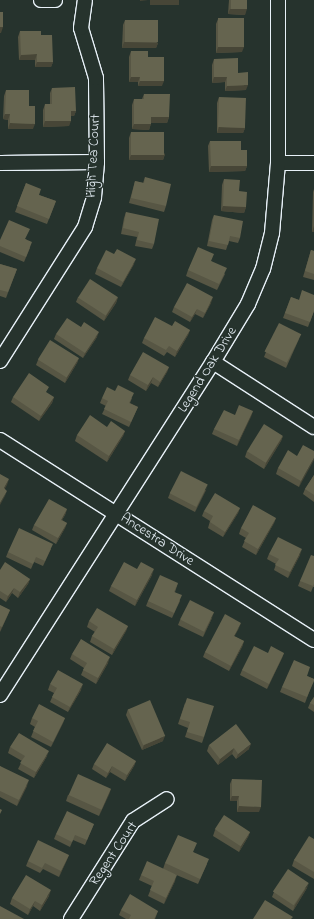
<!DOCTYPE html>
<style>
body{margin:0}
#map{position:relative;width:314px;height:919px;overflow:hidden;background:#26332d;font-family:"Indie Flower",sans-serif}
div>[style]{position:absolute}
.roads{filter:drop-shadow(1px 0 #e8f1f8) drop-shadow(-1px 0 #e8f1f8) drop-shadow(0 1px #e8f1f8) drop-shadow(0 -1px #e8f1f8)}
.minor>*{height:14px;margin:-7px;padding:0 7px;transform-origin:7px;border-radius:7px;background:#26332d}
.wall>*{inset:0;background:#575644}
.shaded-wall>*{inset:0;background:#474637;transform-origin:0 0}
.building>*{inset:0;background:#65644f;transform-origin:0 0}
span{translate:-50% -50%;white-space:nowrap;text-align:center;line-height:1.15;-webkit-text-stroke:3px #26332d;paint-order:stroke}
.street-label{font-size:14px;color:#e8f1f8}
</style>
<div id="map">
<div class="roads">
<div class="minor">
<div style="left:41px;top:0;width:14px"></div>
<div style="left:0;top:163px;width:97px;rotate:-0.6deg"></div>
<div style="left:278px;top:163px;width:36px"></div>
<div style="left:0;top:361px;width:159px;rotate:-57.6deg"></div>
<div style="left:85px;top:227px;width:31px;rotate:-73deg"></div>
<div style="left:94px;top:197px;width:35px;rotate:-85deg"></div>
<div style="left:97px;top:162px;width:84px;rotate:-90.7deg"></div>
<div style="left:96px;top:78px;width:52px;rotate:-106.7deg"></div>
<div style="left:81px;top:28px;width:28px;rotate:-82deg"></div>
<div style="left:213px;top:362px;width:120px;rotate:32.8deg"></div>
<div style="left:0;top:440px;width:372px;rotate:32.5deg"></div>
<div style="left:0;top:695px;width:395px;rotate:-57.4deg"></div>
<div style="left:213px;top:362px;width:68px;rotate:-58.9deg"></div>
<div style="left:248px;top:304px;width:38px;rotate:-67deg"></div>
<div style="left:263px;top:269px;width:37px;rotate:-76deg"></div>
<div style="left:272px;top:233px;width:70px;rotate:-85.1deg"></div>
<div style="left:278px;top:163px;width:163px;rotate:-90deg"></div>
<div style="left:71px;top:919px;width:116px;rotate:-57.7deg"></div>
<div style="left:133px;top:821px;width:40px;rotate:-32.9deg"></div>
</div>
</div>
<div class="wall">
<div style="clip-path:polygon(229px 0,247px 0,245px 15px,228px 14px)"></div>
<div style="clip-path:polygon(218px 19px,242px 52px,216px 53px,216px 24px)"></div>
<div style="clip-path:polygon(125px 20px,158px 43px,156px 48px,122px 48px,123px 25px)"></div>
<div style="clip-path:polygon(20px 31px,41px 35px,53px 62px,51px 67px,35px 67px,35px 60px,19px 60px,18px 37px)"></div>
<div style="clip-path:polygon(131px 51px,148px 57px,162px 86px,138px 86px,138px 82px,129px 82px,129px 57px)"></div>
<div style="clip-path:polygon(214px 59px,238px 73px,246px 90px,225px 91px,225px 82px,212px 83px,212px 65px)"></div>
<div style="clip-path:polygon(52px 88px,76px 111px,74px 116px,71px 116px,69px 126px,43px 127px,43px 110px,45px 104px,50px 104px,50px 93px)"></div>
<div style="clip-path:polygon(6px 90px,29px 106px,33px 129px,8px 129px,8px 120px,3px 119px,4px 96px)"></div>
<div style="clip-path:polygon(144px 94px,169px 117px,167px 123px,151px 123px,149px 130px,132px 129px,132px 105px,134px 99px,142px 99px)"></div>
<div style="clip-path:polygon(219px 97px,245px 128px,243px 133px,217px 133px,217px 103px)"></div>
<div style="clip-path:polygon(131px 132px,165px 154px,163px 160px,129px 160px,129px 138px)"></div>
<div style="clip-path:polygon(210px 141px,247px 166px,245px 171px,209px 172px,208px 146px)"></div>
<div style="clip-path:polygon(145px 177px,166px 206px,164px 212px,129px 203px,135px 181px,143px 183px)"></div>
<div style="clip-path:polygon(224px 179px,239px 191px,246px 207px,244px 213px,221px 211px,222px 185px)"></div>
<div style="clip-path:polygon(26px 183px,39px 195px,56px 201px,47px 224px,15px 212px)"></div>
<div style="clip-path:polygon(314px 189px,314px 232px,312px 232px,313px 192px)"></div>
<div style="clip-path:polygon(126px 212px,154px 244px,152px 249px,135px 246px,137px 237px,121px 234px,124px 218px)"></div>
<div style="clip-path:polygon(214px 215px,240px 238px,238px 243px,229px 241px,226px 250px,207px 246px,212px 220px)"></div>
<div style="clip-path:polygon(26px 239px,30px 248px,24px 262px,0 252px,0 240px)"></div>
<div style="clip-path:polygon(311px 250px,314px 251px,314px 280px,303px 277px)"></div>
<div style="clip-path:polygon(211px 261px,225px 274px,217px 290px,186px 276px,188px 270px)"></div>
<div style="clip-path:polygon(0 264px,17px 269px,6px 298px,0 296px)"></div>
<div style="clip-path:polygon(134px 264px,121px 287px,95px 274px,97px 268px)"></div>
<div style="clip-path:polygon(78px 297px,118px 297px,116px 303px,104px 321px,76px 302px)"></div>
<div style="clip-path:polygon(291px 297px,299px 300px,314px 311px,308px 327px,283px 318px)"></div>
<div style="clip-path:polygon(211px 303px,203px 318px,195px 314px,190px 322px,172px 312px,174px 307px)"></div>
<div style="clip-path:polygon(172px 326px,190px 330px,188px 335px,175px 357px,167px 352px,164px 356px,142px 343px,144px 338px)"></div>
<div style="clip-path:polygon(56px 334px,97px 337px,83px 358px,54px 339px)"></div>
<div style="clip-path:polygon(299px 339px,286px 368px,264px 357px,266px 352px)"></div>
<div style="clip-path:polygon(79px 358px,77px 363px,65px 383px,36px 365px,38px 360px)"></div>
<div style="clip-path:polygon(169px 367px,167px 372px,158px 387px,151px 383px,146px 391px,128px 380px,130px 375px)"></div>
<div style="clip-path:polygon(13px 397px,54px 397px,52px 403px,39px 421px,11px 402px)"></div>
<div style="clip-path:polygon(102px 398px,132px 398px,130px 403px,138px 407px,129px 427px,102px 414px,106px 406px,100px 403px)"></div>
<div style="clip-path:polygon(253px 411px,237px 446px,212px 434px,214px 429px,235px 415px)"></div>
<div style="clip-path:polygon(107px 427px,125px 431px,123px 436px,107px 462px,75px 441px,77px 435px)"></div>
<div style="clip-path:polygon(283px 436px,281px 441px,264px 469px,245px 457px,247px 451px)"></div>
<div style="clip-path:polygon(314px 451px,299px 487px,276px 474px,278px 468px)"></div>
<div style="clip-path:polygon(314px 475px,314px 502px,303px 494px,305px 489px)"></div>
<div style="clip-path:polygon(206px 490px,195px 512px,168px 498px,170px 493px)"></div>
<div style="clip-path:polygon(240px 508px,238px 513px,223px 537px,208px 528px,210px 521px,202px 516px,204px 511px)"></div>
<div style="clip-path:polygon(67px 509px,65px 515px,62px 520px,67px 523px,65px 528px,56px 544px,32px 530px,34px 525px)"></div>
<div style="clip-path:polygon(276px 518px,274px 523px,256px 555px,242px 547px,246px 538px,239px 534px,241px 528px)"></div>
<div style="clip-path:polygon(51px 549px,43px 566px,34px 562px,31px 569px,6px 557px,8px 552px)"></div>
<div style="clip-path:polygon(269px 554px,300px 555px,288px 578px,274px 570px,276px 564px,267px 559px)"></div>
<div style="clip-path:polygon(314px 556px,314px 587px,313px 587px,311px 592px,298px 586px,300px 581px)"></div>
<div style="clip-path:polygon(137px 569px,152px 575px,135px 606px,109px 591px,111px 586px)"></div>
<div style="clip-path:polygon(0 570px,30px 579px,28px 584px,18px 598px,12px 593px,6px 602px,0 598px)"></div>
<div style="clip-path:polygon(178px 583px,175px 592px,180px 601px,172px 618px,146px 606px,148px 601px)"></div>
<div style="clip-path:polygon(0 605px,10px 610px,0 632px)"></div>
<div style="clip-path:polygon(212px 618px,203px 637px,178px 625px,180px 620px)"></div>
<div style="clip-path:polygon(89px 621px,128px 626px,126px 631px,112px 655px,90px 642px,92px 636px,95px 632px,87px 627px)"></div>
<div style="clip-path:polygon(239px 628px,234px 636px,244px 641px,242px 647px,229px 671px,203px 657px,205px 652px)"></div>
<div style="clip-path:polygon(268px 653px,284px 653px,282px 658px,267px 689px,240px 675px,242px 670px)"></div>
<div style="clip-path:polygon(72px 654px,108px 663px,96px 684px,81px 675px,84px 668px,70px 659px)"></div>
<div style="clip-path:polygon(307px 676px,314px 679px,305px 703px,280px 692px,282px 687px)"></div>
<div style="clip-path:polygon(50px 684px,81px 690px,68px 712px,50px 702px,54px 693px,48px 690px)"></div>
<div style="clip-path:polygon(314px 697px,314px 712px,308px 708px,310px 703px)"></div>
<div style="clip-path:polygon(185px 703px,204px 737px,202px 743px,185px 737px,188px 728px,178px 724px)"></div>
<div style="clip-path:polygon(128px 709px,163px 741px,142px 750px,126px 715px)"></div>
<div style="clip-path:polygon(32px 718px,65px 718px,63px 723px,51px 747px,31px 737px,35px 727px,30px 724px)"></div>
<div style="clip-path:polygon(209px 745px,249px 749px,236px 759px,232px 754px,218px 765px,207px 751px)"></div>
<div style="clip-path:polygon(10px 747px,47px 756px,34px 778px,18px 769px,22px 761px,8px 753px)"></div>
<div style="clip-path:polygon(136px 761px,134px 766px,125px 781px,110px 772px,106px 778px,92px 769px,94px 764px)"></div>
<div style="clip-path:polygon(0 766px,27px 786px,17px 806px,0 797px)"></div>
<div style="clip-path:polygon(232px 779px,259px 812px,237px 812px,237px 801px,230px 801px,230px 784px)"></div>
<div style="clip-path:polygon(111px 789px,99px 816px,66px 801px,68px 795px)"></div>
<div style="clip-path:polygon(94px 824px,85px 845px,73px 840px,70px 847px,54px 839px,56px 834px)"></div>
<div style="clip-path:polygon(215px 830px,250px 832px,248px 837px,239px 852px,213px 836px)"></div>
<div style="clip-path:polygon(314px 839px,314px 879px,292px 866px,294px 860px)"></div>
<div style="clip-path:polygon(193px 852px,207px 864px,198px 884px,174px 874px,175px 881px,164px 904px,148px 896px,152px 886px,139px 880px,141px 875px,163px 869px,165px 863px)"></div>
<div style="clip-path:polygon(69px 855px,59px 877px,43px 869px,40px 873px,26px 866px,28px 861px)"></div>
<div style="clip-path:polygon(307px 888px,293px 911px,272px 897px,274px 892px)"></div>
<div style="clip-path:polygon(49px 896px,40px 911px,33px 906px,28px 915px,10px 904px,12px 898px)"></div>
<div style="clip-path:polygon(121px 910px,158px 911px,155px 919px,126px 919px,119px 915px)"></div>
</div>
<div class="shaded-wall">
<div style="clip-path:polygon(140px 0,148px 0,140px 1px)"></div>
<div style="left:150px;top:0;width:29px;height:5px"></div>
<div style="clip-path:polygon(230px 9px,247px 9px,245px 15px,228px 14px)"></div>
<div style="clip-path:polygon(0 27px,3px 27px,1px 33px,0 33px)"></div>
<div style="clip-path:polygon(124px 42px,158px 43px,156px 48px,122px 48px)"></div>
<div style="clip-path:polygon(218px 47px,244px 47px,242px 52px,216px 53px)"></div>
<div style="clip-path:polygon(37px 54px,35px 60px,19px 60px,21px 55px)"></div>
<div style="clip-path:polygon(37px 62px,53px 62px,51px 67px,35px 67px)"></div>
<div style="clip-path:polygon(131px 77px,140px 77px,138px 82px,129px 82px)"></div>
<div style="clip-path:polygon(214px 77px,227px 77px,225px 82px,212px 83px)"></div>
<div style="clip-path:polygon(140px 81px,164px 81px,162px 86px,138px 86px)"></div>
<div style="clip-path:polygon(248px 85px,246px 90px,225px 91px,227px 86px)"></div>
<div style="clip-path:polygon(71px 111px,76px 111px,74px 116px,69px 116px)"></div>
<div style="clip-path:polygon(5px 114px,10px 114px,8px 120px,3px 119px)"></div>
<div style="clip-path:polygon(151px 117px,169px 117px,167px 123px,149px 123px)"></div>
<div style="clip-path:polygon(45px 121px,71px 121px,69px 126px,43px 127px)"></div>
<div style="clip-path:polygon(10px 123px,35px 124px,33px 129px,8px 129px)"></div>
<div style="clip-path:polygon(134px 124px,151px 124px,149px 130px,132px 129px)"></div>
<div style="clip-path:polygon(219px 127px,245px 128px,243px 133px,217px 133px)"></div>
<div style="clip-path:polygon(165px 154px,163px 160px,129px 160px,131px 155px)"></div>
<div style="clip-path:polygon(211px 166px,247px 166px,245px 171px,209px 172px)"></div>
<div style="clip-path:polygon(223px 206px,246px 207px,244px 213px,221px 211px)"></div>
<div style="clip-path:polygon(314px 226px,314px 232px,312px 232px)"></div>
<div style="clip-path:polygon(136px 259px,134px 264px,121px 287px,123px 282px)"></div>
<div style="clip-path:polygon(118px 297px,116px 303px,104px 321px,106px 316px)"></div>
<div style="clip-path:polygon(213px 297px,211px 303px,203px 318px,205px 313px)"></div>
<div style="clip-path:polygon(197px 309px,195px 314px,190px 322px,192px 317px)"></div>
<div style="clip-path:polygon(190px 330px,188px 335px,175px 357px,177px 351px)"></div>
<div style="clip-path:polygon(99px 332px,97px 337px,83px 358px,85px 353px)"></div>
<div style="clip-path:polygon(79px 358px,77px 363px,65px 383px,67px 377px)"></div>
<div style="clip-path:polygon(169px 367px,167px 372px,158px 387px,160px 382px)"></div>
<div style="clip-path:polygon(153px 377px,151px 383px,146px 391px,148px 385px)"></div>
<div style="clip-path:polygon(54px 397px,52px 403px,39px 421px,41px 416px)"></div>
<div style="clip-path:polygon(253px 411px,251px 417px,237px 446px,239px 440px)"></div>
<div style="clip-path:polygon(125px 431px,123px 436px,107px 462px,109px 456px)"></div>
<div style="clip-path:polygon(283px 436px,281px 441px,264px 469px,266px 463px)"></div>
<div style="clip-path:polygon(314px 458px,314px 460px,299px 487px,301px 481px)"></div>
<div style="clip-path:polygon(9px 479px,7px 485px,2px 494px,4px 488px)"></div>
<div style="clip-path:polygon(208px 485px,206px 490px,195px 512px,197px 507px)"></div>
<div style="clip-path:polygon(7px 491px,5px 496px,0 505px,0 503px)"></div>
<div style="clip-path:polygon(240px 508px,238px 513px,223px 537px,225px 532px)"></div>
<div style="clip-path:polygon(67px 509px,65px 515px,59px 525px,61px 520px)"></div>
<div style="clip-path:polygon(276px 518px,274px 523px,256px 555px,258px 549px)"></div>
<div style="clip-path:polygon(67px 523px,65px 528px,56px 544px,58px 538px)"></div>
<div style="clip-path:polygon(302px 549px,300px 555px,288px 578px,290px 572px)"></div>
<div style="clip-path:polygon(154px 569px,152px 575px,135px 606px,137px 600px)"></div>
<div style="clip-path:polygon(30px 579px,28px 584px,18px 598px,20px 592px)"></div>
<div style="clip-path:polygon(14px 588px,12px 593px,6px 602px,8px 596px)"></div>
<div style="clip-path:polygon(10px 610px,8px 615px,0 632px,2px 627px)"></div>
<div style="clip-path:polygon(214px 612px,212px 618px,203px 637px,205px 632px)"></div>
<div style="clip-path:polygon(241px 623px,239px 628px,232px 641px,234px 636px)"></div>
<div style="clip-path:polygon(128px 626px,126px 631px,112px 655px,114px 649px)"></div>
<div style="clip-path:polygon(244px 641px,242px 647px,229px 671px,231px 666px)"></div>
<div style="clip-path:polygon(284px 653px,282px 658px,267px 689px,269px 684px)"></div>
<div style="clip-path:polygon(110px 657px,108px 663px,96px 684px,98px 678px)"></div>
<div style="clip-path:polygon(83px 684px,81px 690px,68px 712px,70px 707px)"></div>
<div style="clip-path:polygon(65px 718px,63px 723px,51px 747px,53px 742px)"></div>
<div style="clip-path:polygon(165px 736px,163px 741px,142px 750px,144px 745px)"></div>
<div style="clip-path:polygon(251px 744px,249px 749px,236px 759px,238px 754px)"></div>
<div style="clip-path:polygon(234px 748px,232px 754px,218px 765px,220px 759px)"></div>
<div style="clip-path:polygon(49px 751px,47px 756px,34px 778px,36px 772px)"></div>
<div style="clip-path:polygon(136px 761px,134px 766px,125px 781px,127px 775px)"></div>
<div style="clip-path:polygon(112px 766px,110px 772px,106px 778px,108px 773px)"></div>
<div style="clip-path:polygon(29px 780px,27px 786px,17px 806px,19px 800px)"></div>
<div style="clip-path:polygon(111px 789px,109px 795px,99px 816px,101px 811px)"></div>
<div style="clip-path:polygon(232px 796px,239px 796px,237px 801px,230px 801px)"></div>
<div style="clip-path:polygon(239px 806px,261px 807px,259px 812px,237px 812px)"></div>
<div style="clip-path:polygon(250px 832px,248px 837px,239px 852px,241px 846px)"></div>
<div style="clip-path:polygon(69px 855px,67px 860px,59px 877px,61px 871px)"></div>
<div style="clip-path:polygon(177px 875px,175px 881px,164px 904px,166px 898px)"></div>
<div style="clip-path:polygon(309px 883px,307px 888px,293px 911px,295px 905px)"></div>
<div style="clip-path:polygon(51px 890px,49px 896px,40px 911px,42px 905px)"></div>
<div style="clip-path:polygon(35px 901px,33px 906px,28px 915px,30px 909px)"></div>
</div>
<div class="building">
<div style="left:231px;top:0;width:16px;height:9px"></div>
<div style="left:0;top:12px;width:3px;height:15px"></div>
<div style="left:244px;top:18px;width:29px;height:26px;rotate:90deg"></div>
<div style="left:125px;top:20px;width:33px;height:22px"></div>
<div style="clip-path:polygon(20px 31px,41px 31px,41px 35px,52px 35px,53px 62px,37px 62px,37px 54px,21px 55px)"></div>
<div style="clip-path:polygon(131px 51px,148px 51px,148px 57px,164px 57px,164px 81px,140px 81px,140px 77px,131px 77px)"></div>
<div style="clip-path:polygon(238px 58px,238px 73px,248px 72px,248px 85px,227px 86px,227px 77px,214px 77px,214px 59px)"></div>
<div style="clip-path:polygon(75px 87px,76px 111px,71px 111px,71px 121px,45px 121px,45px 104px,52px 104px,52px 88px)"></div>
<div style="clip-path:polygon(6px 90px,29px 90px,29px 106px,35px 106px,35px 124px,10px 123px,10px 114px,5px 114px)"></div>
<div style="clip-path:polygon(144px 94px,170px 94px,169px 117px,151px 117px,151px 124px,134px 124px,134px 99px,144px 99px)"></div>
<div style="left:219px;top:97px;width:27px;height:30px;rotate:2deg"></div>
<div style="left:131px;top:132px;width:33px;height:23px"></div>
<div style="clip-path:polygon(210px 141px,241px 141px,241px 150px,247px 150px,247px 166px,211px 166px)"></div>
<div style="clip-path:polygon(145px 177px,171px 184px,166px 206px,131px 198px,135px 181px,144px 183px)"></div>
<div style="clip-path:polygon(224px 179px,240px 180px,239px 191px,247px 192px,246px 207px,223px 206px)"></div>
<div style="clip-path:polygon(26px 183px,41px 189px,39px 195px,56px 201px,49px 219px,17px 206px)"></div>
<div style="clip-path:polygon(126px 212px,159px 219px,154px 244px,137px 240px,139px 232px,123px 228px)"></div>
<div style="clip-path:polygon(214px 215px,243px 221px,240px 238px,230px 236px,228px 245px,209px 241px)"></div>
<div style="clip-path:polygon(9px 220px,30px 229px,25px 239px,32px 242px,26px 257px,0 246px,0 240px)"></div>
<div style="clip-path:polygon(198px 247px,214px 254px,211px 261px,227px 268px,219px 284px,188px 270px)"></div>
<div style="clip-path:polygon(117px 249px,136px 259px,123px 282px,97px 268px,106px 250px,114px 254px)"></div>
<div style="clip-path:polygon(311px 250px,314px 251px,314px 274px,305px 271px)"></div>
<div style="clip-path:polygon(0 264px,17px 269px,8px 292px,0 290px)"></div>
<div style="left:90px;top:279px;width:33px;height:22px;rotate:33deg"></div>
<div style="clip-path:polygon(187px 283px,213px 297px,205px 313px,197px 309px,192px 317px,174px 307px)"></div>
<div style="clip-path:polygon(302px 290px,314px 295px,314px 311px,310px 322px,285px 313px,291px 297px,299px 300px)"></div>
<div style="clip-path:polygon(155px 317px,172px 326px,175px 321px,190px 330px,177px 351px,169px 346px,166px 350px,144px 338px)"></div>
<div style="clip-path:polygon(67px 318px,81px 327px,84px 322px,99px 332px,85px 353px,56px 334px)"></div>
<div style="left:279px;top:323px;width:25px;height:32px;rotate:27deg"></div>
<div style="left:50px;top:340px;width:34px;height:23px;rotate:32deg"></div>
<div style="clip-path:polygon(143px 352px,169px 367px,160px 382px,153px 377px,148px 385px,130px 375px)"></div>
<div style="clip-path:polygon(29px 373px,49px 387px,46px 392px,54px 397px,41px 416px,13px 397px)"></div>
<div style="clip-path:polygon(118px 385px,134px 393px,129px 403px,138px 407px,131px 422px,104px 409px,108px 401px,102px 398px,107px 387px,115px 391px)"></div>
<div style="clip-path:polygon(239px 405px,253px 411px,239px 440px,214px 429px,224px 410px,235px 415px)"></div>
<div style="clip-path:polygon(90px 415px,107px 427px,111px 421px,125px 431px,109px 456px,77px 435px)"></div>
<div style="left:264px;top:424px;width:22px;height:32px;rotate:32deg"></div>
<div style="clip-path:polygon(303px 445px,314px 451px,314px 458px,301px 481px,278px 468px,288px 450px,297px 456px)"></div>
<div style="left:181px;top:471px;width:30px;height:25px;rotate:27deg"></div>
<div style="clip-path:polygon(0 474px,9px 479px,4px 488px,7px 491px,0 503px)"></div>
<div style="clip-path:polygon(314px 475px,314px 495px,305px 489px)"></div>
<div style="clip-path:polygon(215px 493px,240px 508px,225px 532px,210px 522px,213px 516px,204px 511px)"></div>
<div style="clip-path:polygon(49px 499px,67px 509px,61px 520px,67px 523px,58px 538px,34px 525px)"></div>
<div style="clip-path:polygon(253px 505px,276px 518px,258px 549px,244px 541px,249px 533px,241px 528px)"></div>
<div style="clip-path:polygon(19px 528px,53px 544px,45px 561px,36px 557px,33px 564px,8px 552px)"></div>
<div style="clip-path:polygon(278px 537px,302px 549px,290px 572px,275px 565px,279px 559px,269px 554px)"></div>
<div style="clip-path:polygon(311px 555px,314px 556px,314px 584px,313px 586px,300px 581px)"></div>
<div style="clip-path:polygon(5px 562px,30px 579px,20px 592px,14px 588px,8px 596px,0 591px,0 570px)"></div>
<div style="clip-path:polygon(124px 562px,137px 569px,141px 562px,154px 569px,137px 600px,111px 586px)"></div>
<div style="clip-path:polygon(160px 575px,178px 583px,174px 592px,182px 595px,174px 613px,148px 601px)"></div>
<div style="left:190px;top:600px;width:27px;height:22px;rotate:27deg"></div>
<div style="clip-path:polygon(0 605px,10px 610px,2px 627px,0 626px)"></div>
<div style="clip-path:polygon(97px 608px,128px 626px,114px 649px,92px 636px,98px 627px,89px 621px)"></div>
<div style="clip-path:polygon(225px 614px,241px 623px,234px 636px,244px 641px,231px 666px,205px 652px)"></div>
<div style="clip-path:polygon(81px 639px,110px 657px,98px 678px,83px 670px,87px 663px,72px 654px)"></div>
<div style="clip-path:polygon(254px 646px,268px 653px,271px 646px,284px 653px,269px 684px,242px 670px)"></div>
<div style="clip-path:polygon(294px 660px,310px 667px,307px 676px,314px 679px,314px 681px,307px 697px,282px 687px)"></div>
<div style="clip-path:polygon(58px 670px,83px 684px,70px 707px,52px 697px,57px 688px,50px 684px)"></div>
<div style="clip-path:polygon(314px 697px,314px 705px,310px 703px)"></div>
<div style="clip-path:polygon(187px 698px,214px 706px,204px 737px,187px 732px,190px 722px,180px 719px)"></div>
<div style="left:150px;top:700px;width:39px;height:24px;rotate:67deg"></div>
<div style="clip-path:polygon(39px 704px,65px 718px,53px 742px,33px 731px,38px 721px,32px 718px)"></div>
<div style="clip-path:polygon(236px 724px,251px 744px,238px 754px,234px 748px,220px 759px,209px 745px)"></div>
<div style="clip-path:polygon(19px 733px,49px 751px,36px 772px,20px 763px,25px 756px,10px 747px)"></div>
<div style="clip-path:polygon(107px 743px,136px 761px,127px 775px,112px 766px,108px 773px,94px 764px)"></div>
<div style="clip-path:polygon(0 766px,29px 780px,19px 800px,0 791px)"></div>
<div style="left:78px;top:774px;width:36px;height:23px;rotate:24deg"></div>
<div style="clip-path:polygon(232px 779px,262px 780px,261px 807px,239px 806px,239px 796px,232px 796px)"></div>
<div style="clip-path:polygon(0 809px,2px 810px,0 814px)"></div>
<div style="clip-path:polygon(67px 811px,94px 824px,87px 840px,75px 835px,72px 842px,56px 834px)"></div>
<div style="left:224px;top:815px;width:31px;height:17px;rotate:33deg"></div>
<div style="clip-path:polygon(178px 835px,197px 843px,193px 852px,209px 859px,200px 879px,165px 863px)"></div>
<div style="clip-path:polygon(309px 836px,314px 839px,314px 872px,294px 860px)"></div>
<div style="clip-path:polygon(38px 840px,69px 855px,61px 871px,45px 863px,42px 868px,28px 861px)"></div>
<div style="clip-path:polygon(147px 861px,177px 875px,166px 898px,150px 890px,154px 881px,141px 875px)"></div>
<div style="left:288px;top:869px;width:25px;height:27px;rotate:34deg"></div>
<div style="clip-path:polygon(26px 875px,51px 890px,42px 905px,35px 901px,30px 909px,12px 898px)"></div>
<div style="clip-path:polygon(130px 894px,158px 911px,154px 919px,129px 919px,131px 915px,121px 910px)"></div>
<div style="clip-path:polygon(265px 900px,293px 917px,291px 919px,253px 919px)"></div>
<div style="clip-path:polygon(0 906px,24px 919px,0 919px)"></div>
</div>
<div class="street-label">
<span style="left:94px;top:156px;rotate:-87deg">High Tea Court</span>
<span style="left:208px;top:370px;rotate:-58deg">Legend Oak Drive</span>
<span style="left:157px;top:540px;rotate:33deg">Ancestra Drive</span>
<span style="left:114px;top:854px;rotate:-56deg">Regent Court</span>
</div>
</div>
